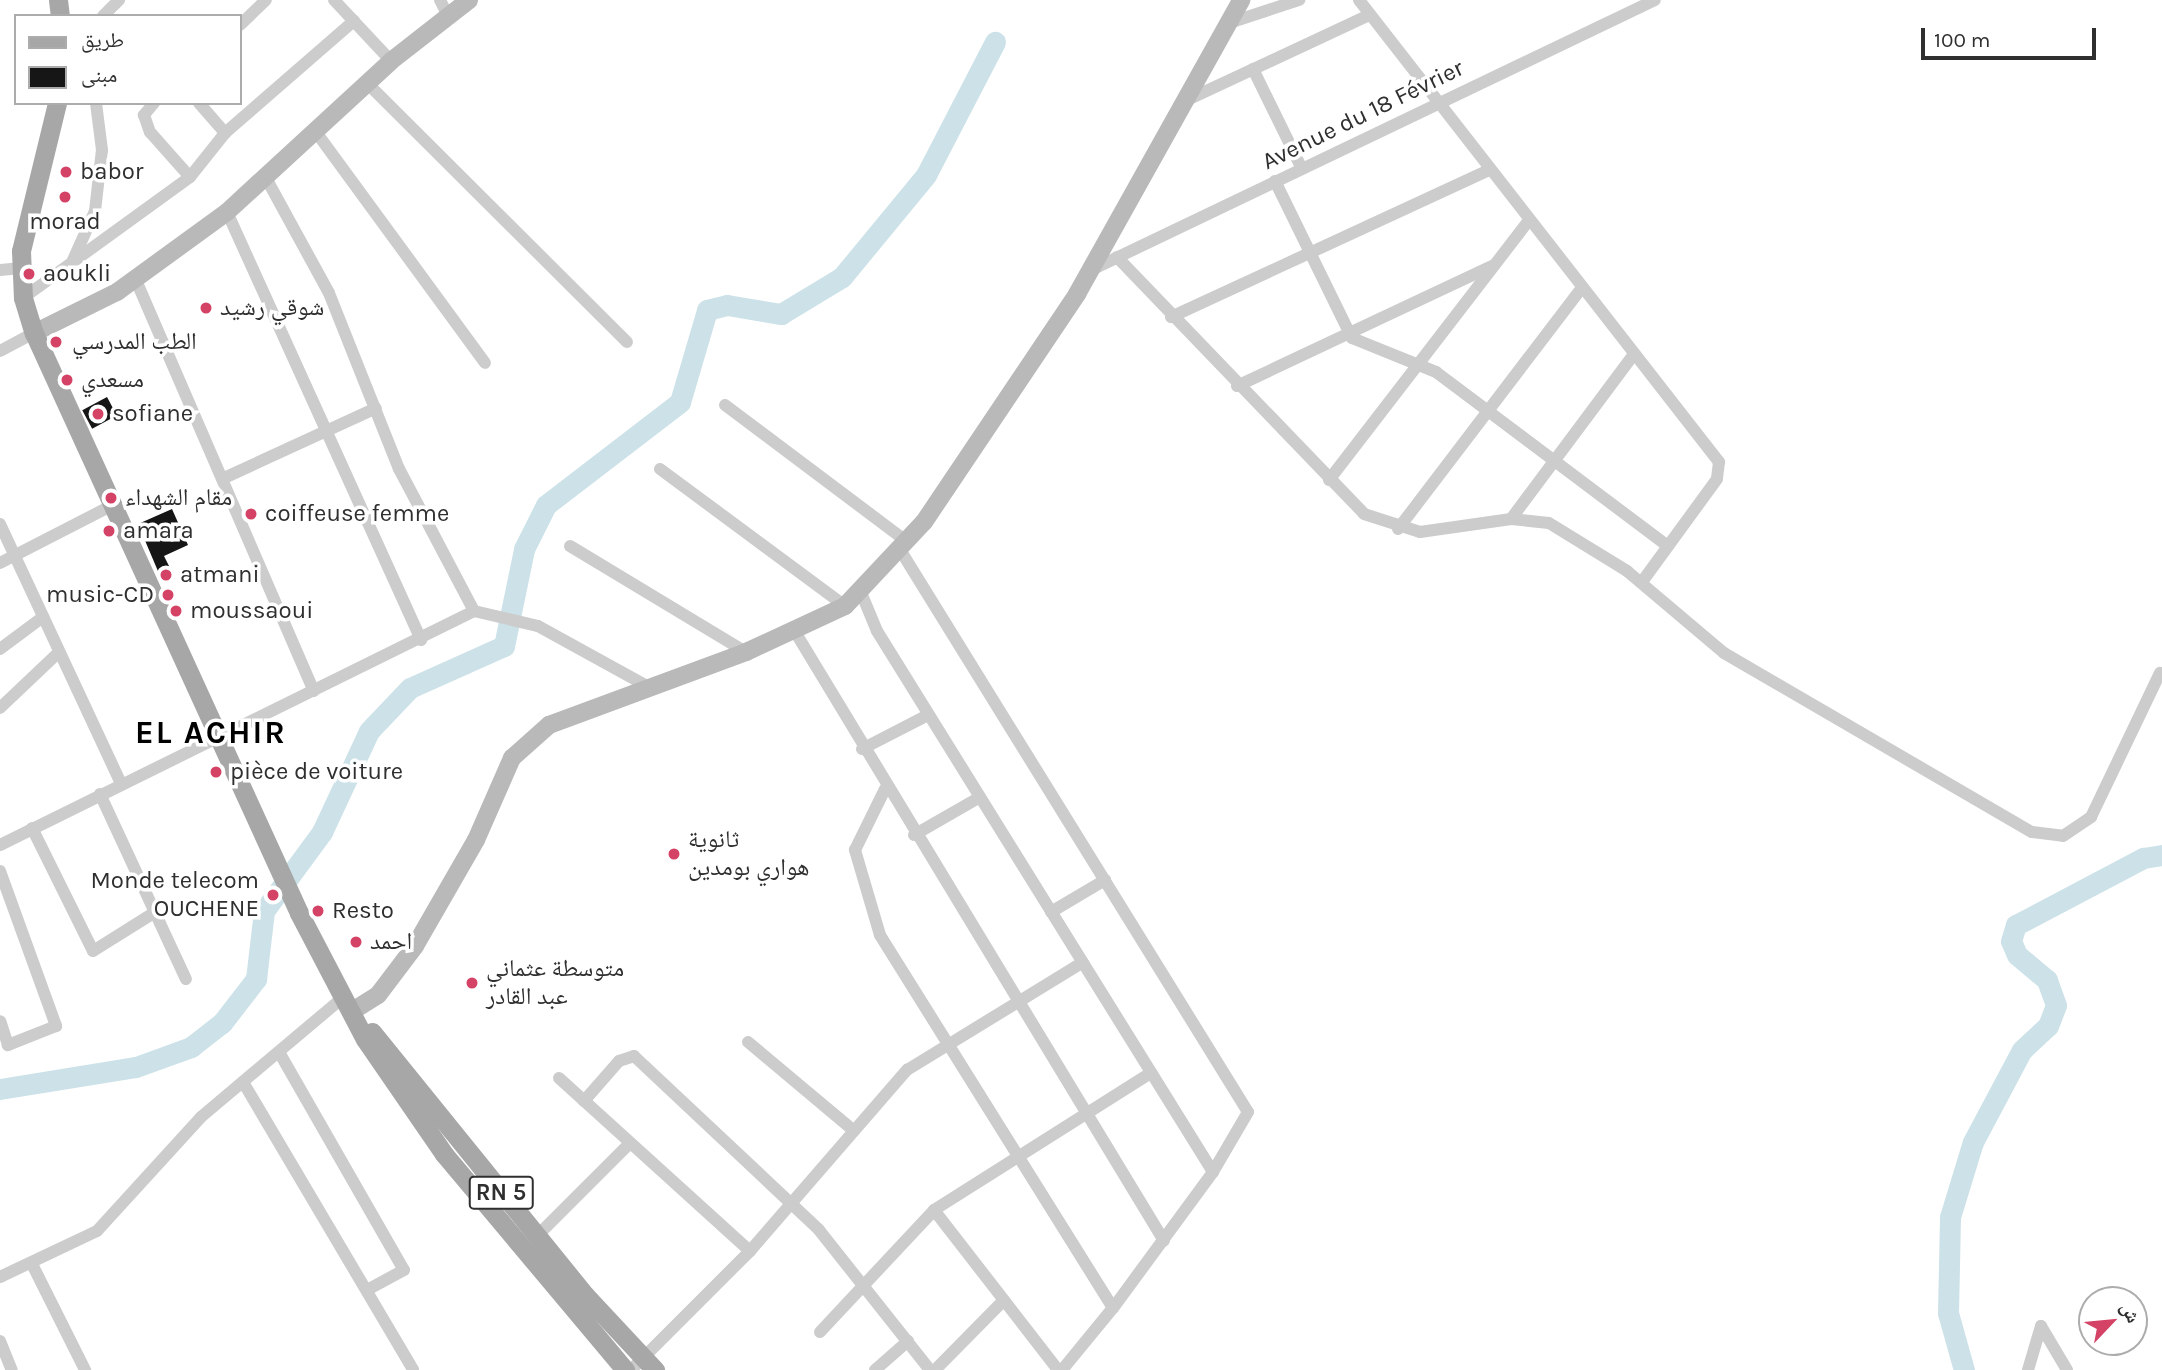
<!DOCTYPE html>
<meta charset="utf-8">
<style>
body{margin:0}
#map{position:relative;width:2162px;height:1370px;overflow:hidden;background:#fff;font-family:Karla,"Noto Naskh Arabic",sans-serif}
div>[style]{position:absolute}
.river>*{height:21px;margin:-10.5px;padding:0 10.5px;transform-origin:10.5px;border-radius:10.5px;background:#cce2e8}
.building>*{inset:0;background:#161616;transform-origin:0 0}
.street>*{height:12px;margin:-6px;padding:0 6px;transform-origin:6px;border-radius:6px;background:#ccc}
.secondary>*{height:18px;margin:-9px;padding:0 9px;transform-origin:9px;border-radius:9px;background:#b9b9b9}
.primary>*{height:19px;margin:-9.5px;padding:0 9.5px;transform-origin:9.5px;border-radius:9.5px;background:#a7a7a7}
.dots>*{width:19px;height:19px;translate:-50% -50%;box-sizing:border-box;border:4px solid #fff;border-radius:50%}
span{translate:-50% -50%;white-space:nowrap;text-align:center;line-height:1.15;-webkit-text-stroke:7px #fff;paint-order:stroke}
.shield-label span{padding:2px 5px;background:#fff;border:2px solid;border-radius:5px;-webkit-text-stroke-width:0}
.shield-label{font-size:23px;color:#2f2f2f;font-weight:700}
.street-label{font-size:24px;color:#2f2f2f}
.poi-label{font-size:24px;color:#2f2f2f}
.left{translate:0 -50%;text-align:left}
.right{translate:-100% -50%;text-align:right}
.district-label{font-size:32px;color:#000;font-weight:700;letter-spacing:2px}
.legend{position:absolute;left:14px;top:14px;width:228px;height:91px;box-sizing:border-box;background:#fff;border:2px solid #acacac;margin:0;padding:9px 12px;list-style:none;font-size:21px;color:#2f2f2f}
.legend li{display:flex;align-items:center;gap:14px;height:35px}
.legend b{width:35px;border:2px solid #acacac}
.north{position:absolute;left:2078px;top:1286px;width:70px;height:70px;box-sizing:border-box;background:#fff;border:2px solid #acacac;border-radius:50%;rotate:64deg;font-size:19px;font-weight:700;line-height:28px;text-align:center;color:#2f2f2f}
.north::after{content:'';display:block;margin:auto;width:24px;height:32px;background:#d44366;clip-path:polygon(50% 0,100% 100%,50% 72%,0 100%)}
.scale{position:absolute;left:1921px;top:28px;width:175px;height:32px;box-sizing:border-box;border:4px solid #2f2f2f;border-top:0;padding-left:9px;font-size:21px;line-height:24px;white-space:nowrap;color:#2f2f2f;-webkit-text-stroke:5px #fff;paint-order:stroke}
</style>
<div id="map">
<div class="river">
<div style="left:0;top:1089px;width:138px;rotate:-9.2deg"></div>
<div style="left:136px;top:1067px;width:59px;rotate:-20deg"></div>
<div style="left:191px;top:1047px;width:39px;rotate:-38deg"></div>
<div style="left:222px;top:1023px;width:56px;rotate:-52.3deg"></div>
<div style="left:256px;top:979px;width:68px;rotate:-83.3deg"></div>
<div style="left:264px;top:911px;width:98px;rotate:-53.7deg"></div>
<div style="left:322px;top:832px;width:111px;rotate:-65deg"></div>
<div style="left:369px;top:731px;width:59px;rotate:-46.4deg"></div>
<div style="left:410px;top:688px;width:103px;rotate:-24.1deg"></div>
<div style="left:504px;top:646px;width:99px;rotate:-78.3deg"></div>
<div style="left:524px;top:549px;width:49px;rotate:-63.4deg"></div>
<div style="left:546px;top:505px;width:169px;rotate:-37.5deg"></div>
<div style="left:680px;top:402px;width:96px;rotate:-73.6deg"></div>
<div style="left:707px;top:310px;width:21px;rotate:-14deg"></div>
<div style="left:727px;top:305px;width:55px;rotate:9.5deg"></div>
<div style="left:781px;top:314px;width:71px;rotate:-31.2deg"></div>
<div style="left:842px;top:277px;width:132px;rotate:-50.5deg"></div>
<div style="left:926px;top:175px;width:150px;rotate:-62.6deg"></div>
<div style="left:1964px;top:1370px;width:59px;rotate:-105.7deg"></div>
<div style="left:1948px;top:1313px;width:96px;rotate:-88.8deg"></div>
<div style="left:1950px;top:1217px;width:78px;rotate:-73deg"></div>
<div style="left:1973px;top:1142px;width:104px;rotate:-62deg"></div>
<div style="left:2022px;top:1050px;width:35px;rotate:-43deg"></div>
<div style="left:2048px;top:1026px;width:22px;rotate:-69deg"></div>
<div style="left:2056px;top:1005px;width:27px;rotate:-110deg"></div>
<div style="left:2047px;top:980px;width:39px;rotate:-140deg"></div>
<div style="left:2017px;top:955px;width:15px;rotate:-113deg"></div>
<div style="left:2011px;top:941px;width:17px;rotate:-73deg"></div>
<div style="left:2016px;top:925px;width:144px;rotate:-27.8deg"></div>
<div style="left:2143px;top:858px;width:19px;rotate:-9deg"></div>
</div>
<div class="building">
<div style="left:107px;top:397px;width:21px;height:28px;rotate:62deg"></div>
<div style="clip-path:polygon(172px 509px,188px 545px,164px 556px,175px 578px,163px 583px,138px 524px)"></div>
</div>
<div class="street">
<div style="left:334px;top:0;width:83px;rotate:46.9deg"></div>
<div style="left:440px;top:0;width:18px;rotate:63deg"></div>
<div style="left:1359px;top:0;width:586px;rotate:52.07deg"></div>
<div style="left:1719px;top:462px;width:17px;rotate:97deg"></div>
<div style="left:1717px;top:479px;width:127px;rotate:126.1deg"></div>
<div style="left:103px;top:16px;width:23px;rotate:-45deg"></div>
<div style="left:1232px;top:22px;width:71px;rotate:-18.2deg"></div>
<div style="left:240px;top:25px;width:36px;rotate:-44deg"></div>
<div style="left:1253px;top:69px;width:111px;rotate:63.9deg"></div>
<div style="left:367px;top:83px;width:367px;rotate:44.9deg"></div>
<div style="left:1187px;top:100px;width:201px;rotate:-25deg"></div>
<div style="left:154px;top:103px;width:16px;rotate:130deg"></div>
<div style="left:144px;top:115px;width:18px;rotate:71deg"></div>
<div style="left:150px;top:132px;width:60px;rotate:48.4deg"></div>
<div style="left:199px;top:103px;width:40px;rotate:49deg"></div>
<div style="left:316px;top:132px;width:286px;rotate:53.8deg"></div>
<div style="left:1275px;top:181px;width:175px;rotate:63.9deg"></div>
<div style="left:1352px;top:338px;width:91px;rotate:22deg"></div>
<div style="left:1436px;top:372px;width:290px;rotate:36.9deg"></div>
<div style="left:227px;top:212px;width:470px;rotate:65.6deg"></div>
<div style="left:1117px;top:257px;width:356px;rotate:46.1deg"></div>
<div style="left:1364px;top:514px;width:59px;rotate:17.8deg"></div>
<div style="left:1420px;top:532px;width:92px;rotate:-8.1deg"></div>
<div style="left:1511px;top:519px;width:38px;rotate:6deg"></div>
<div style="left:1549px;top:523px;width:92px;rotate:31.6deg"></div>
<div style="left:1627px;top:571px;width:127px;rotate:40.2deg"></div>
<div style="left:1724px;top:653px;width:356px;rotate:30.2deg"></div>
<div style="left:2032px;top:832px;width:31px;rotate:7deg"></div>
<div style="left:2063px;top:836px;width:34px;rotate:-34deg"></div>
<div style="left:2091px;top:817px;width:160px;rotate:-64.4deg"></div>
<div style="left:73px;top:260px;width:54px;rotate:-65.8deg"></div>
<div style="left:95px;top:211px;width:61px;rotate:-83.5deg"></div>
<div style="left:102px;top:150px;width:47px;rotate:-97.3deg"></div>
<div style="left:0;top:270px;width:22px;rotate:-5deg"></div>
<div style="left:1091px;top:270px;width:625px;rotate:-25.58deg"></div>
<div style="left:135px;top:278px;width:450px;rotate:66.6deg"></div>
<div style="left:23px;top:298px;width:206px;rotate:-35.9deg"></div>
<div style="left:190px;top:177px;width:56px;rotate:-51.5deg"></div>
<div style="left:225px;top:133px;width:171px;rotate:-41deg"></div>
<div style="left:1171px;top:317px;width:348px;rotate:-24.8deg"></div>
<div style="left:0;top:351px;width:38px;rotate:-28deg"></div>
<div style="left:1237px;top:386px;width:282px;rotate:-25.2deg"></div>
<div style="left:725px;top:405px;width:226px;rotate:36.9deg"></div>
<div style="left:660px;top:469px;width:230px;rotate:36.5deg"></div>
<div style="left:224px;top:478px;width:167px;rotate:-24.7deg"></div>
<div style="left:1329px;top:480px;width:326px;rotate:-52.4deg"></div>
<div style="left:1511px;top:519px;width:206px;rotate:-53.3deg"></div>
<div style="left:0;top:524px;width:287px;rotate:65deg"></div>
<div style="left:1398px;top:529px;width:302px;rotate:-52.7deg"></div>
<div style="left:570px;top:546px;width:205px;rotate:31.1deg"></div>
<div style="left:899px;top:548px;width:663px;rotate:58.25deg"></div>
<div style="left:1248px;top:1112px;width:69px;rotate:120.3deg"></div>
<div style="left:0;top:563px;width:127px;rotate:-27.2deg"></div>
<div style="left:860px;top:590px;width:44px;rotate:67.5deg"></div>
<div style="left:877px;top:631px;width:637px;rotate:58.16deg"></div>
<div style="left:1213px;top:1172px;width:169px;rotate:126.3deg"></div>
<div style="left:1113px;top:1308px;width:440px;rotate:-122deg"></div>
<div style="left:880px;top:935px;width:89px;rotate:-106.4deg"></div>
<div style="left:855px;top:850px;width:68px;rotate:-63.8deg"></div>
<div style="left:474px;top:611px;width:66px;rotate:13.2deg"></div>
<div style="left:538px;top:626px;width:129px;rotate:28.8deg"></div>
<div style="left:794px;top:630px;width:714px;rotate:58.8deg"></div>
<div style="left:0;top:649px;width:54px;rotate:-36.7deg"></div>
<div style="left:0;top:708px;width:81px;rotate:-43.5deg"></div>
<div style="left:862px;top:749px;width:74px;rotate:-27.3deg"></div>
<div style="left:100px;top:794px;width:204px;rotate:65.1deg"></div>
<div style="left:32px;top:828px;width:137px;rotate:63.6deg"></div>
<div style="left:93px;top:951px;width:70px;rotate:-32.1deg"></div>
<div style="left:914px;top:835px;width:76px;rotate:-29.9deg"></div>
<div style="left:0;top:845px;width:529px;rotate:-26.27deg"></div>
<div style="left:474px;top:611px;width:161px;rotate:-117.8deg"></div>
<div style="left:399px;top:469px;width:189px;rotate:-111.7deg"></div>
<div style="left:329px;top:293px;width:133px;rotate:-118.7deg"></div>
<div style="left:0;top:871px;width:165px;rotate:70.1deg"></div>
<div style="left:56px;top:1026px;width:52px;rotate:158.4deg"></div>
<div style="left:8px;top:1045px;width:25px;rotate:-108deg"></div>
<div style="left:1051px;top:912px;width:63px;rotate:-30.7deg"></div>
<div style="left:748px;top:1042px;width:138px;rotate:40deg"></div>
<div style="left:279px;top:1052px;width:251px;rotate:60.2deg"></div>
<div style="left:404px;top:1270px;width:42px;rotate:151.6deg"></div>
<div style="left:559px;top:1078px;width:258px;rotate:42.2deg"></div>
<div style="left:243px;top:1082px;width:334px;rotate:59.4deg"></div>
<div style="left:584px;top:1101px;width:53px;rotate:-48.8deg"></div>
<div style="left:619px;top:1061px;width:16px;rotate:-18deg"></div>
<div style="left:634px;top:1056px;width:254px;rotate:43.2deg"></div>
<div style="left:819px;top:1230px;width:179px;rotate:51.6deg"></div>
<div style="left:934px;top:1210px;width:202px;rotate:52.2deg"></div>
<div style="left:536px;top:1237px;width:133px;rotate:-45deg"></div>
<div style="left:32px;top:1264px;width:119px;rotate:63.4deg"></div>
<div style="left:0;top:1277px;width:107px;rotate:-25.4deg"></div>
<div style="left:97px;top:1231px;width:154px;rotate:-47.6deg"></div>
<div style="left:201px;top:1117px;width:189px;rotate:-40.1deg"></div>
<div style="left:820px;top:1332px;width:167px;rotate:-46.9deg"></div>
<div style="left:934px;top:1210px;width:257px;rotate:-32.3deg"></div>
<div style="left:0;top:1341px;width:31px;rotate:68deg"></div>
<div style="left:631px;top:1370px;width:168px;rotate:-45deg"></div>
<div style="left:750px;top:1251px;width:240px;rotate:-49.1deg"></div>
<div style="left:907px;top:1070px;width:206px;rotate:-31.5deg"></div>
<div style="left:875px;top:1370px;width:44px;rotate:-41.3deg"></div>
<div style="left:935px;top:1370px;width:98px;rotate:-45.4deg"></div>
<div style="left:1062px;top:1370px;width:80px;rotate:-50.6deg"></div>
<div style="left:2028px;top:1370px;width:46px;rotate:-73.5deg"></div>
<div style="left:2041px;top:1326px;width:51px;rotate:59.4deg"></div>
</div>
<div class="secondary">
<div style="left:34px;top:333px;width:93px;rotate:-26.3deg"></div>
<div style="left:117px;top:292px;width:136px;rotate:-36deg"></div>
<div style="left:227px;top:212px;width:223px;rotate:-42.6deg"></div>
<div style="left:391px;top:61px;width:99px;rotate:-38deg"></div>
<div style="left:354px;top:1010px;width:28px;rotate:-32deg"></div>
<div style="left:378px;top:995px;width:61px;rotate:-52.9deg"></div>
<div style="left:415px;top:946px;width:122px;rotate:-60.1deg"></div>
<div style="left:476px;top:840px;width:90px;rotate:-66.3deg"></div>
<div style="left:512px;top:758px;width:50px;rotate:-41.7deg"></div>
<div style="left:549px;top:725px;width:210px;rotate:-20.3deg"></div>
<div style="left:746px;top:652px;width:109px;rotate:-24.9deg"></div>
<div style="left:845px;top:606px;width:115px;rotate:-46.8deg"></div>
<div style="left:924px;top:522px;width:275px;rotate:-56.1deg"></div>
<div style="left:1077px;top:294px;width:337px;rotate:-60.8deg"></div>
</div>
<div class="primary">
<div style="left:58px;top:0;width:16px;rotate:83deg"></div>
<div style="left:57px;top:103px;width:152px;rotate:103.7deg"></div>
<div style="left:21px;top:251px;width:47px;rotate:87.6deg"></div>
<div style="left:23px;top:298px;width:37px;rotate:73deg"></div>
<div style="left:34px;top:333px;width:638px;rotate:65.44deg"></div>
<div style="left:299px;top:913px;width:142px;rotate:62.4deg"></div>
<div style="left:365px;top:1039px;width:140px;rotate:55.5deg"></div>
<div style="left:444px;top:1154px;width:282px;rotate:50deg"></div>
<div style="left:372px;top:1032px;width:338px;rotate:51deg"></div>
<div style="left:585px;top:1295px;width:103px;rotate:47deg"></div>
</div>
<div class="dots">
<div style="left:66px;top:172px;background:#d44366"></div>
<div style="left:65px;top:197px;background:#d44366"></div>
<div style="left:29px;top:274px;background:#d44366"></div>
<div style="left:206px;top:308px;background:#d44366"></div>
<div style="left:56px;top:342px;background:#d44366"></div>
<div style="left:67px;top:380px;background:#d44366"></div>
<div style="left:98px;top:414px;background:#d44366"></div>
<div style="left:111px;top:498px;background:#d44366"></div>
<div style="left:251px;top:514px;background:#d44366"></div>
<div style="left:109px;top:531px;background:#d44366"></div>
<div style="left:166px;top:575px;background:#d44366"></div>
<div style="left:168px;top:595px;background:#d44366"></div>
<div style="left:176px;top:611px;background:#d44366"></div>
<div style="left:216px;top:772px;background:#d44366"></div>
<div style="left:674px;top:854px;background:#d44366"></div>
<div style="left:273px;top:895px;background:#d44366"></div>
<div style="left:318px;top:911px;background:#d44366"></div>
<div style="left:356px;top:942px;background:#d44366"></div>
<div style="left:472px;top:983px;background:#d44366"></div>
</div>
<div class="shield-label">
<span style="left:501px;top:1193px">RN 5</span>
</div>
<div class="street-label">
<span style="left:1363px;top:115px;rotate:-26deg">Avenue du 18 Février</span>
</div>
<div class="poi-label">
<span class="left" style="left:80px;top:172px">babor</span>
<span style="left:65px;top:222px">morad</span>
<span class="left" style="left:43px;top:274px">aoukli</span>
<span class="left" style="left:220px;top:308px">شوقي رشيد</span>
<span class="left" style="left:72px;top:342px">الطب المدرسي</span>
<span class="left" style="left:81px;top:380px">مسعدي</span>
<span class="left" style="left:112px;top:414px">sofiane</span>
<span class="left" style="left:125px;top:498px">مقام الشهداء</span>
<span class="left" style="left:265px;top:514px">coiffeuse femme</span>
<span class="left" style="left:123px;top:531px">amara</span>
<span class="left" style="left:180px;top:575px">atmani</span>
<span class="right" style="left:154px;top:595px">music-CD</span>
<span class="left" style="left:190px;top:611px">moussaoui</span>
<span class="left" style="left:230px;top:772px">pièce de voiture</span>
<span class="left" style="left:688px;top:854px">ثانوية<br>هواري بومدين</span>
<span class="right" style="left:259px;top:895px">Monde telecom<br>OUCHENE</span>
<span class="left" style="left:332px;top:911px">Resto</span>
<span class="left" style="left:370px;top:942px">احمد</span>
<span class="left" style="left:486px;top:983px">متوسطة عثماني<br>عبد القادر</span>
</div>
<div class="district-label">
<span style="left:211px;top:733px">EL ACHIR</span>
</div>
<ul class="legend">
<li><b style="height:9px;background:#a7a7a7"></b>طريق</li>
<li><b style="height:19px;background:#161616"></b>مبنى</li>
</ul>
<div class="north">ش</div>
<div class="scale">100 m</div>
</div>
